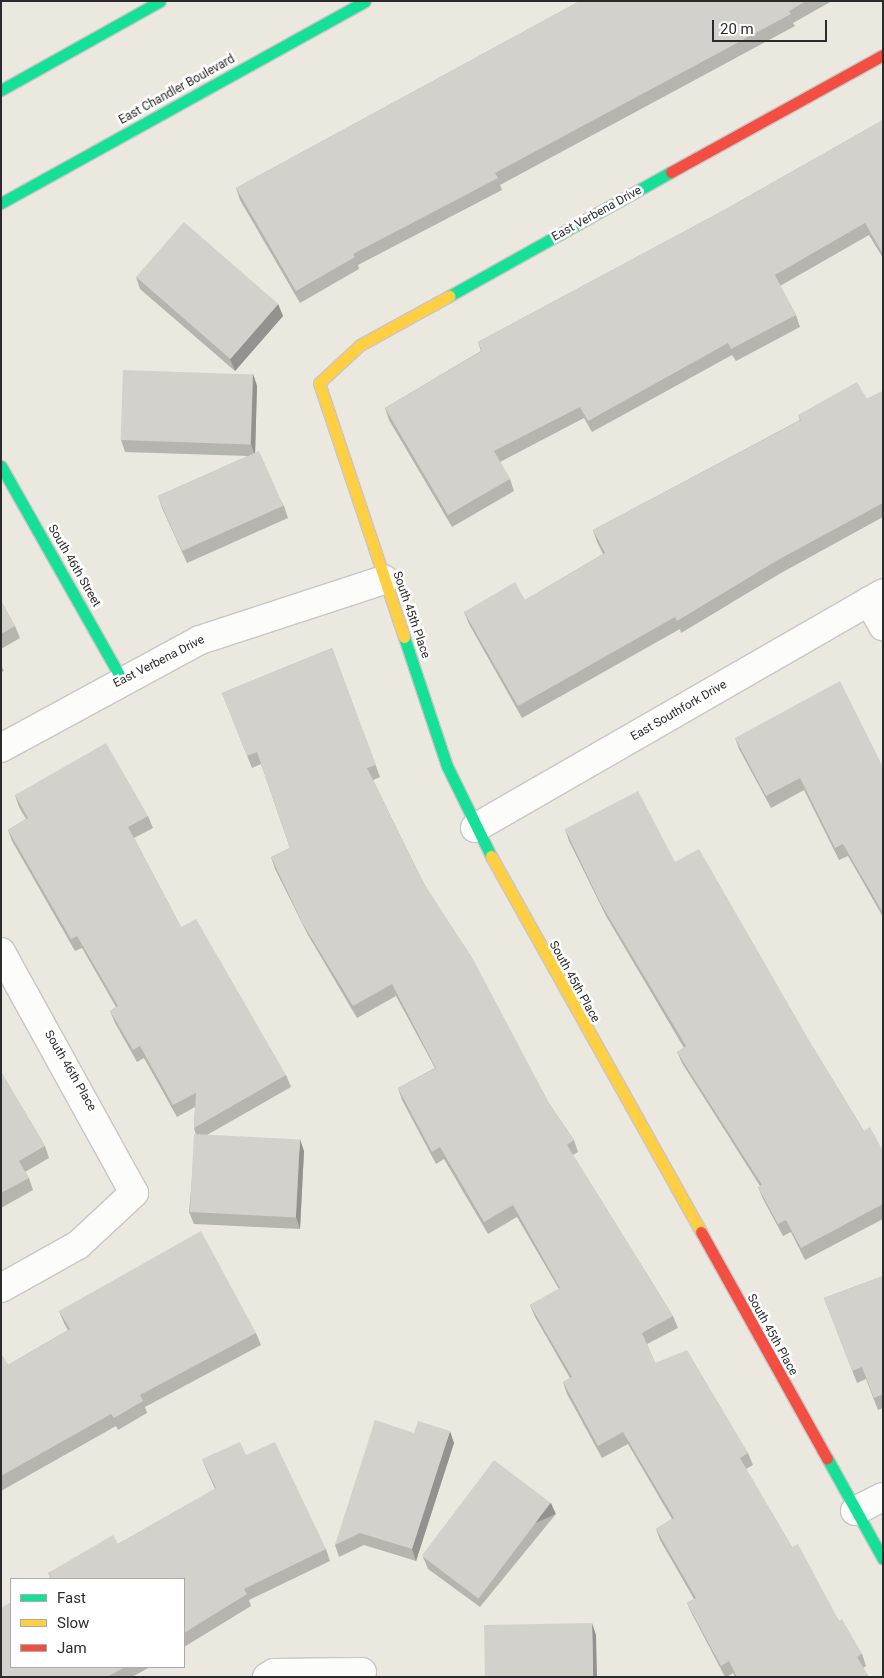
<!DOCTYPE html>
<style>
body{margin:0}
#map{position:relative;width:884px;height:1678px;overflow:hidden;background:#ebe8e0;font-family:Roboto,sans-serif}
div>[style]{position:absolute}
.roads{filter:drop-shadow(1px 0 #c8c6c6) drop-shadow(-1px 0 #c8c6c6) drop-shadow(0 1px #c8c6c6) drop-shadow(0 -1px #c8c6c6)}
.street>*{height:28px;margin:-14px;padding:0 14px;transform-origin:14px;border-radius:14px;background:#fcfcfa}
.fast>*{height:11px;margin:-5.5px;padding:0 5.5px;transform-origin:5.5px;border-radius:5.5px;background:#16e098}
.slow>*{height:11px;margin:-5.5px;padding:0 5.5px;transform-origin:5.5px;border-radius:5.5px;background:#ffcf43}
.jam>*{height:11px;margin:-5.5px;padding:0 5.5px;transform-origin:5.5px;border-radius:5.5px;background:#f24e42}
.wall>*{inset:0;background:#b5b4af}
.shaded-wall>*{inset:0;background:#94928f;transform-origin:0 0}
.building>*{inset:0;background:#d3d1cc;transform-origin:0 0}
span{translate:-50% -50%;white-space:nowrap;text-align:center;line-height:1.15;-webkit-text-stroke:5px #fff;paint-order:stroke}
.street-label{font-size:12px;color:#2b2b2b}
.frame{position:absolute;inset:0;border:2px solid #2b2b2b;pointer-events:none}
.legend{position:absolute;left:10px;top:1578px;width:175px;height:90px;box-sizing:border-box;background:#fff;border:1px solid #aaa;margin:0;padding:6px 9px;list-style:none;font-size:15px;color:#2b2b2b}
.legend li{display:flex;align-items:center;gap:10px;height:25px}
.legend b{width:25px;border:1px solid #aaa}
.scale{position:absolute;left:712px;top:20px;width:115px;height:22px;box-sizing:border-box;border:2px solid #2b2b2b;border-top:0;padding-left:6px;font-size:15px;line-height:18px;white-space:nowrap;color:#2b2b2b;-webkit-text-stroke:4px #fff;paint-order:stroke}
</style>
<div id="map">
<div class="roads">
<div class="street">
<div style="left:869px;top:601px;width:29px;rotate:61deg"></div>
<div style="left:1px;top:748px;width:226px;rotate:-28.5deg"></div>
<div style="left:200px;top:640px;width:194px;rotate:-18.1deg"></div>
<div style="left:475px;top:828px;width:471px;rotate:-29.9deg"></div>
<div style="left:1px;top:952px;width:275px;rotate:61.1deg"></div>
<div style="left:134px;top:1193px;width:76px;rotate:137.1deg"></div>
<div style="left:78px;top:1245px;width:88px;rotate:150.8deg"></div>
<div style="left:855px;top:1511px;width:31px;rotate:-27deg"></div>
<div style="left:267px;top:1677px;width:8px;rotate:-30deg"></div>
<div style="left:274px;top:1673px;width:88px;rotate:-0.7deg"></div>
</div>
<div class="fast">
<div style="left:1px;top:90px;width:182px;rotate:-29.2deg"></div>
<div style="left:1px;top:203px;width:416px;rotate:-29deg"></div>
<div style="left:449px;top:296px;width:254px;rotate:-29.2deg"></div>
<div style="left:1px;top:466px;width:246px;rotate:60.5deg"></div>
<div style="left:404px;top:637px;width:136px;rotate:71.6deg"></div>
<div style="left:447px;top:766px;width:100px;rotate:63.9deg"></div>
<div style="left:827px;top:1458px;width:115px;rotate:61deg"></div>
</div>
<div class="slow">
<div style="left:404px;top:637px;width:268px;rotate:-108.5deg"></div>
<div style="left:319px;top:383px;width:56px;rotate:-42.8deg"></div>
<div style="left:360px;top:345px;width:102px;rotate:-28.8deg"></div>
<div style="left:491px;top:856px;width:431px;rotate:60.8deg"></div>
</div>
<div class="jam">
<div style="left:671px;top:172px;width:242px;rotate:-28.9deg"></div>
<div style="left:701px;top:1232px;width:259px;rotate:60.9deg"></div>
</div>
</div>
<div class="wall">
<div style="clip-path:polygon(580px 1px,832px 1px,793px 23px,795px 26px,500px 185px,502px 190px,358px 265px,359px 269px,300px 303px,240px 200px,236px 188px)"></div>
<div style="clip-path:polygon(883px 120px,883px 258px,869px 235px,780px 286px,796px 315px,800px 327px,736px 361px,732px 355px,592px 432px,584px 418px,500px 462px,510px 479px,514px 491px,452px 527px,389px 420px,385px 408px,481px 351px,478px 342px,728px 208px)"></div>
<div style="clip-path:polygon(136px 277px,278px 304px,283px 316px,235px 371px,140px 289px)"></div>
<div style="clip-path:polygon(253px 374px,257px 386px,255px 453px,284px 506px,288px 518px,187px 563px,162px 508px,158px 496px,248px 456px,125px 452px,121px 440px)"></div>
<div style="clip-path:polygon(883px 391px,883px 517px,781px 573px,681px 633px,680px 629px,522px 718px,469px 624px,464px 612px,525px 600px,603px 554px,597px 542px,593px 530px,800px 420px,798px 415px,867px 399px)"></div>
<div style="clip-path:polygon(1px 601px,15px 626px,20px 638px,1px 649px)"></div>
<div style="clip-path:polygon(332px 648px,380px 777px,373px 780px,423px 882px,550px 1105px,574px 1140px,578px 1152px,573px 1155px,673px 1316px,678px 1328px,647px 1344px,655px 1363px,748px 1453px,753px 1465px,746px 1469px,792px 1547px,839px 1621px,862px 1654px,866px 1666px,863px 1668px,869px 1677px,735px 1677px,733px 1673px,727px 1677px,725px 1677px,692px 1614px,687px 1603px,694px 1599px,660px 1540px,656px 1529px,672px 1519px,628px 1444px,602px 1458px,567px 1394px,563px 1382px,570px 1378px,535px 1317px,530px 1305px,559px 1289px,517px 1217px,488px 1234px,444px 1159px,436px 1164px,402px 1100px,398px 1088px,435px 1068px,396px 996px,357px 1018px,308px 935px,275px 869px,271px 857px,290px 848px,261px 764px,252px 768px,222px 693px)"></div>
<div style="clip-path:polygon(1px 665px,4px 671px,1px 672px)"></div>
<div style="clip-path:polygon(735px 738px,883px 767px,883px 917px,848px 856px,839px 860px,804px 790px,771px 808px,739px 749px)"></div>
<div style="clip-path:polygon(15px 795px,148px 816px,153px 828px,134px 838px,181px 927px,286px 1075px,291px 1087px,207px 1135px,304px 1151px,300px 1229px,194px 1224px,189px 1212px,196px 1135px,194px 1128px,195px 1107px,177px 1117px,144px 1058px,137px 1062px,115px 1023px,110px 1011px,116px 1007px,82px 948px,75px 951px,12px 841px,8px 830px,26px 819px,19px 807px)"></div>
<div style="clip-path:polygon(565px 829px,675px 862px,814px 1049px,864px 1131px,883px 1151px,883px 1219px,805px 1260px,791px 1232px,783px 1236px,763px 1199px,758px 1187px,760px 1186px,682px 1063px,677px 1052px,684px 1048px,606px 916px,569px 841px)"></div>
<div style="clip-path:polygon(1px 1072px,45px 1146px,49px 1158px,25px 1172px,29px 1178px,33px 1190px,1px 1208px)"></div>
<div style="clip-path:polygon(883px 1276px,883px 1408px,878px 1410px,866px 1379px,857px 1383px,824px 1298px)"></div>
<div style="clip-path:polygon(59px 1311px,256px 1333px,261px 1345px,145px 1407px,147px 1413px,118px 1430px,116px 1426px,1px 1491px,1px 1354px,8px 1365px,68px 1330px,64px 1323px)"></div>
<div style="clip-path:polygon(414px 1433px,454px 1443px,416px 1561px,364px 1545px,339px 1557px,335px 1545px)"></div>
<div style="clip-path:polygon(246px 1455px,326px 1549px,330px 1561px,249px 1600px,251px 1606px,184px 1647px,184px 1579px,51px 1579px,48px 1573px,118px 1544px,215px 1489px,207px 1471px,202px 1459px)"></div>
<div style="clip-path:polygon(556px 1514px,480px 1607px,428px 1569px,423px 1557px)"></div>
<div style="clip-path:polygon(11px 1667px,150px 1667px,132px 1677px,1px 1677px)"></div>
</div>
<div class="shaded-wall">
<div style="clip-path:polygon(278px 304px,283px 316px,235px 371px,230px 359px)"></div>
<div style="clip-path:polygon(253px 374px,257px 386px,255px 456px,251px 444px)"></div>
<div style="clip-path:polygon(300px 1139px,304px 1151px,300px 1229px,296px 1217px)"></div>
<div style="clip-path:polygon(450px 1431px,454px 1443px,416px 1561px,412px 1549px)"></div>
<div style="left:551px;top:1503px;width:12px;height:119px;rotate:66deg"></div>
<div style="clip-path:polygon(592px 1623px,596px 1635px,597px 1677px,593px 1677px)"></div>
</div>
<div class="building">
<div style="clip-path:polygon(580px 1px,806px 1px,789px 11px,791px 14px,495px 173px,498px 178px,353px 254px,355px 257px,296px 291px,236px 188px)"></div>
<div style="clip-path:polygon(883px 120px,883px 254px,865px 223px,775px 275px,796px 315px,731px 349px,728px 343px,588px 421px,580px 407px,494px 451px,510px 479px,448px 515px,385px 408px,482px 351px,478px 342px,728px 208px)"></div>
<div style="left:184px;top:222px;width:125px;height:73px;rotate:41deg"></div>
<div style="left:123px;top:370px;width:130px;height:70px;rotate:2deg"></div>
<div style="clip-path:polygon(857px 382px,867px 399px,883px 391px,883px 503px,776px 561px,677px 621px,675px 617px,518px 706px,464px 612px,515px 582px,525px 600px,605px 553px,593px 530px,801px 420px,798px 415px)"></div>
<div style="left:259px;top:451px;width:60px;height:111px;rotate:66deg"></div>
<div style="clip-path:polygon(1px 601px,15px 626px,1px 634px)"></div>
<div style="clip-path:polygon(332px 648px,376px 765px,367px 768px,423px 882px,473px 959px,550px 1105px,574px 1140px,567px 1145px,673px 1316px,642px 1333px,655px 1363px,687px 1350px,748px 1453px,740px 1458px,792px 1547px,798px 1544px,839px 1621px,842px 1619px,862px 1654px,857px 1657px,869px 1677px,737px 1677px,729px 1661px,721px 1666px,687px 1603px,696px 1598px,656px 1529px,674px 1518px,623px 1432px,598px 1446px,563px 1382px,572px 1377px,530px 1305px,560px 1288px,513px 1205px,484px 1222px,440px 1147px,432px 1152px,398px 1088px,436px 1068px,392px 984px,353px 1006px,303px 924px,271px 857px,290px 848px,257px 752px,247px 756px,222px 693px)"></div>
<div style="clip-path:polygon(840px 681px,883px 767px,883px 913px,843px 844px,835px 848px,800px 778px,766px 796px,735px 738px)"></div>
<div style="clip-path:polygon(106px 743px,148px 816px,128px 827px,181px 927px,196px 919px,286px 1075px,194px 1128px,196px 1093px,173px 1105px,140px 1046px,133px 1050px,110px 1011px,118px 1006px,77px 936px,71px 939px,8px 830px,28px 818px,15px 795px)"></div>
<div style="clip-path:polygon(638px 791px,675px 862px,699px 849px,814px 1049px,864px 1131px,870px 1127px,883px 1151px,883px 1204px,801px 1248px,786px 1220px,778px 1224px,758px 1187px,762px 1185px,677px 1052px,686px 1046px,601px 904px,565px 829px)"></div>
<div style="clip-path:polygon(1px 1072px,45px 1146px,19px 1161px,29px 1178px,1px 1193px)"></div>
<div style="left:194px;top:1134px;width:106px;height:78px;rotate:3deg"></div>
<div style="clip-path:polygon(201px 1231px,256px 1333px,140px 1395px,143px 1401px,114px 1418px,111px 1414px,1px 1476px,1px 1354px,8px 1365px,70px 1329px,59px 1311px)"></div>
<div style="clip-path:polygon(883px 1276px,883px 1394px,874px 1398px,862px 1367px,852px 1371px,824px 1298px)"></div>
<div style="clip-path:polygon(375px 1420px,414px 1433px,418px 1421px,450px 1431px,412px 1549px,360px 1533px,335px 1545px)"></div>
<div style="clip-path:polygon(240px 1442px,246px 1455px,275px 1442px,326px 1549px,244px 1589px,247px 1594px,184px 1633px,184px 1579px,52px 1579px,48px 1573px,113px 1535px,118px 1544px,216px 1488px,202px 1459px)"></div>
<div style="left:494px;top:1460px;width:71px;height:120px;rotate:37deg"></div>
<div style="clip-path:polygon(11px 1602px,11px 1667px,125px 1667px,107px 1677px,1px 1677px,1px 1608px)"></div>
<div style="left:592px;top:1623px;width:54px;height:108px;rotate:89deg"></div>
</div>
<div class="street-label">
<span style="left:177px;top:90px;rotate:-29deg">East Chandler Boulevard</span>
<span style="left:597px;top:214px;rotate:-29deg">East Verbena Drive</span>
<span style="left:74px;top:566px;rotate:60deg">South 46th Street</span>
<span style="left:411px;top:615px;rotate:71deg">South 45th Place</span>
<span style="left:159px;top:662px;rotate:-27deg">East Verbena Drive</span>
<span style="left:679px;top:711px;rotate:-30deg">East Southfork Drive</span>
<span style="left:574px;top:982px;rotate:61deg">South 45th Place</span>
<span style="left:70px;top:1071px;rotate:60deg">South 46th Place</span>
<span style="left:772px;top:1335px;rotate:61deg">South 45th Place</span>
</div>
<div class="frame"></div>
<ul class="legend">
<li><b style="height:6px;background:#16e098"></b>Fast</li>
<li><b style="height:6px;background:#ffcf43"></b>Slow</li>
<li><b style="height:6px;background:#f24e42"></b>Jam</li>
</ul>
<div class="scale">20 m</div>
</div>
